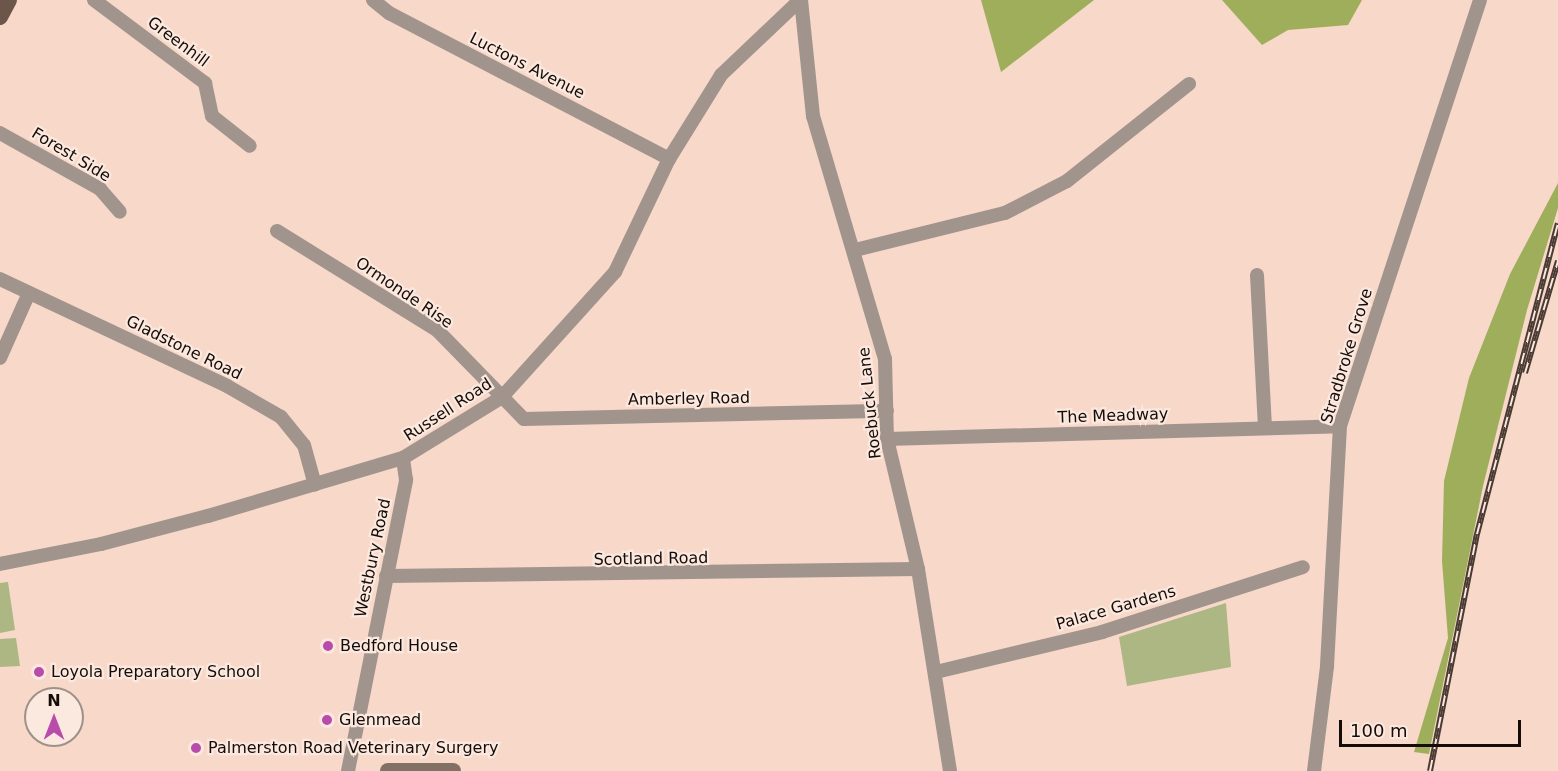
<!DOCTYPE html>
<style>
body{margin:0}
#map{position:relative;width:1558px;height:771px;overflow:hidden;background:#f7d8c9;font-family:"DejaVu Sans",sans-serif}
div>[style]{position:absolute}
.green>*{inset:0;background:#adb783}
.forest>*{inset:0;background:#9fae5a}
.minor>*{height:14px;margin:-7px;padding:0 7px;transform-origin:7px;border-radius:7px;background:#a1948d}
.secondary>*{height:16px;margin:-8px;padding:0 8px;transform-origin:8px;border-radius:8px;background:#827065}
.primary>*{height:16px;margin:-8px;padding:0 8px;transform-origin:8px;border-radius:8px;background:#6c564a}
.rail>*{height:6px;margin-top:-3px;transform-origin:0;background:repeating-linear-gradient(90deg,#fbe8df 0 11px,#493b33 0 22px);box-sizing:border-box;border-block:2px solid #493b33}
.dots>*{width:16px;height:16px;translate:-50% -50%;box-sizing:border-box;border:3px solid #fbe8df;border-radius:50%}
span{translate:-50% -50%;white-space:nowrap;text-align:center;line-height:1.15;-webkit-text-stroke:4.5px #fbe8df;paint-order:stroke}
.street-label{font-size:16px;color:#160c07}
.poi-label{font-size:16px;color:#160c07}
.left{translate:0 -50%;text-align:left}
.north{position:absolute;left:24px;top:687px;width:60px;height:60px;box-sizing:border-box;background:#fbe8df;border:2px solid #9f9089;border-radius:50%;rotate:0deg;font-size:16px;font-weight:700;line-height:24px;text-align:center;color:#160c07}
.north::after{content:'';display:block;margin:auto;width:21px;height:27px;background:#b94cab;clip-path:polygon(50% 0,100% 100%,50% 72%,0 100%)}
.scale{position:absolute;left:1339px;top:720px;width:182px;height:27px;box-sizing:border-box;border:3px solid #160c07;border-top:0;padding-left:8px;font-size:18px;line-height:21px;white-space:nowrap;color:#160c07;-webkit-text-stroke:4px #fbe8df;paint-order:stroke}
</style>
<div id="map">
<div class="green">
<div style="clip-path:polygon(8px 582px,15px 630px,0 633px,0 583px)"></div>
<div style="clip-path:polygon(1226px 603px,1231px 667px,1127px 686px,1119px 637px)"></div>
<div style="clip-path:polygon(16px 638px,20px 666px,0 667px,0 639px)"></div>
</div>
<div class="forest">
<div style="clip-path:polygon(981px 0,1094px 0,1001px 72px)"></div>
<div style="clip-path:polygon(1222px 0,1362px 0,1348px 25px,1288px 30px,1262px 45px)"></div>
<div style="clip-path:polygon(1558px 183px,1558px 208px,1527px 310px,1483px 486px,1429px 754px,1414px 752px,1448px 638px,1442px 561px,1444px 481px,1469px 378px,1510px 274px)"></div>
</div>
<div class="minor">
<div style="left:94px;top:0;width:139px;rotate:36.8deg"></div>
<div style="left:205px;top:83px;width:34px;rotate:78deg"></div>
<div style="left:212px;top:116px;width:48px;rotate:38.3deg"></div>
<div style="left:373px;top:0;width:21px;rotate:39deg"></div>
<div style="left:389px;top:13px;width:316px;rotate:27.5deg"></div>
<div style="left:801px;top:0;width:117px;rotate:84.1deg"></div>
<div style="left:813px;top:116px;width:253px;rotate:73.5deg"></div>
<div style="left:885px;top:359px;width:80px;rotate:88.6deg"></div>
<div style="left:887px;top:439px;width:134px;rotate:76.6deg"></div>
<div style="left:918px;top:569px;width:205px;rotate:81deg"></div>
<div style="left:0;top:133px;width:115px;rotate:29.2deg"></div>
<div style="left:100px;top:189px;width:30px;rotate:49deg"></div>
<div style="left:277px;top:231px;width:190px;rotate:31.8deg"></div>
<div style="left:438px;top:331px;width:123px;rotate:45.7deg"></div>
<div style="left:524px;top:419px;width:363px;rotate:-1.3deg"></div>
<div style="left:855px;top:250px;width:154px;rotate:-13.9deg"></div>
<div style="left:1005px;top:213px;width:70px;rotate:-27.3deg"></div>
<div style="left:1067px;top:181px;width:156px;rotate:-38.5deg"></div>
<div style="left:1257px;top:275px;width:153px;rotate:87deg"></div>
<div style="left:0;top:279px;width:251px;rotate:25.2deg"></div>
<div style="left:227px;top:386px;width:62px;rotate:29.9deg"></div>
<div style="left:281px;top:417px;width:36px;rotate:51deg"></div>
<div style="left:304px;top:445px;width:41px;rotate:74.6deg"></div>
<div style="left:0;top:358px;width:71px;rotate:-66deg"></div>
<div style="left:887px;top:439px;width:453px;rotate:-1.6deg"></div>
<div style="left:0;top:564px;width:103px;rotate:-11.2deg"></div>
<div style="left:101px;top:544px;width:111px;rotate:-14.7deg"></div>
<div style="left:208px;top:516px;width:203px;rotate:-16.6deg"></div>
<div style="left:403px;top:458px;width:116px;rotate:-31.6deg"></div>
<div style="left:502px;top:397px;width:169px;rotate:-47.9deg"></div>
<div style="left:615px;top:272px;width:125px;rotate:-64.5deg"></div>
<div style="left:669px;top:159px;width:99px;rotate:-58.2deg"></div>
<div style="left:721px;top:75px;width:109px;rotate:-43.5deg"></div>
<div style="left:386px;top:576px;width:532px;rotate:-0.75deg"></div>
<div style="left:936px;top:672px;width:171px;rotate:-13.5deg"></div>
<div style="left:1102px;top:632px;width:211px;rotate:-17.9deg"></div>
<div style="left:348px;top:771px;width:297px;rotate:-78.7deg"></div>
<div style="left:406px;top:480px;width:22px;rotate:-98deg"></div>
<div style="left:1314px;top:771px;width:106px;rotate:-82.9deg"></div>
<div style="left:1327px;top:666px;width:240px;rotate:-86.9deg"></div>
<div style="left:1340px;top:426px;width:448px;rotate:-71.8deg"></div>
</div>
<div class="secondary">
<div style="left:388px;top:771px;width:65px"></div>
</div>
<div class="primary">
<div style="left:0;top:17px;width:19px;rotate:-62deg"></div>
</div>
<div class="rail">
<div style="left:1525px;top:373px;width:117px;rotate:-73.6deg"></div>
<div style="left:1430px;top:771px;width:242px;rotate:-78.8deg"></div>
<div style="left:1477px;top:534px;width:321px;rotate:-75.4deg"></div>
</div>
<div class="dots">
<div style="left:328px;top:646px;background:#b94cab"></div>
<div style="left:39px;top:672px;background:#b94cab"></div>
<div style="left:327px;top:720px;background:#b94cab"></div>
<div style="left:196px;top:748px;background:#b94cab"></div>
</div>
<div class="street-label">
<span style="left:178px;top:42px;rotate:37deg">Greenhill</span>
<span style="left:527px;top:66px;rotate:27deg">Luctons Avenue</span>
<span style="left:71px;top:155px;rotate:31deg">Forest Side</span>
<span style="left:404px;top:293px;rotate:34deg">Ormonde Rise</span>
<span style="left:184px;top:348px;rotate:26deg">Gladstone Road</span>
<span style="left:1347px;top:356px;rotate:-73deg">Stradbroke Grove</span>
<span style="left:689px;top:399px;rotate:-1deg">Amberley Road</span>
<span style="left:870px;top:403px;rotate:-96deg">Roebuck Lane</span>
<span style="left:448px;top:410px;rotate:-33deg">Russell Road</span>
<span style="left:1113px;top:416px;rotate:-2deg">The Meadway</span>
<span style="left:373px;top:558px;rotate:-78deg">Westbury Road</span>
<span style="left:651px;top:559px;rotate:-1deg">Scotland Road</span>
<span style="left:1116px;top:608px;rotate:-16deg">Palace Gardens</span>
</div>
<div class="poi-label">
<span class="left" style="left:340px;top:646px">Bedford House</span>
<span class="left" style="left:51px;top:672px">Loyola Preparatory School</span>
<span class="left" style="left:339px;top:720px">Glenmead</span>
<span class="left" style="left:208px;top:748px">Palmerston Road Veterinary Surgery</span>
</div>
<div class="north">N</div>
<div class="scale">100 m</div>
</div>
